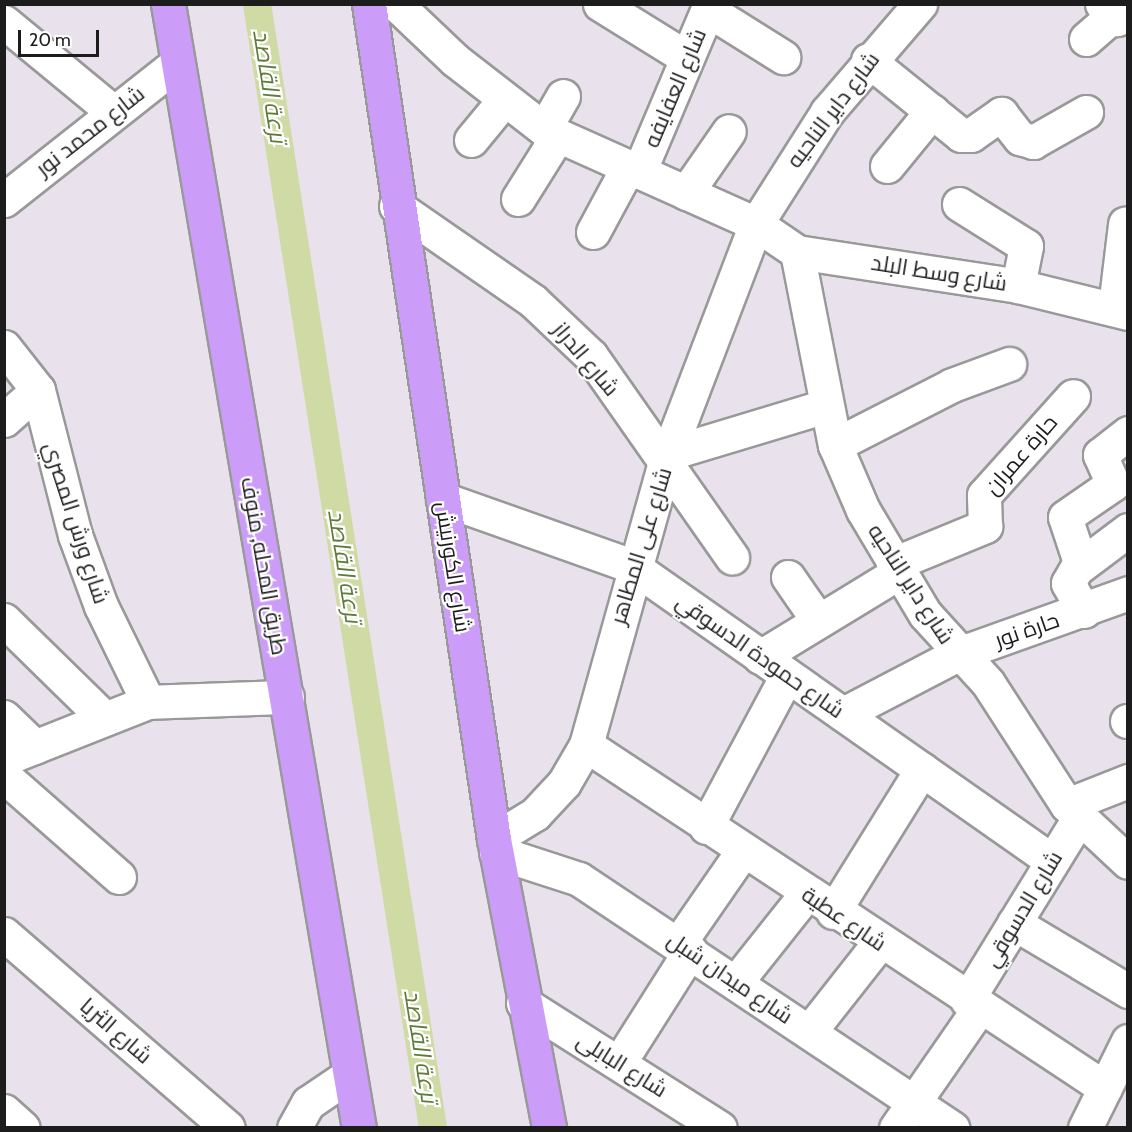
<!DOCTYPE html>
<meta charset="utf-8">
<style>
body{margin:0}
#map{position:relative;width:1132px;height:1132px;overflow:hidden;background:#e9e2ed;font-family:Cabin,Cairo,sans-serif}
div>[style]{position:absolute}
.canal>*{height:28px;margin:-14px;padding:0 14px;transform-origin:14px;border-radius:14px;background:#d0daa4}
.roads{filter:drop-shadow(2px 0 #999) drop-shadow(-2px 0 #999) drop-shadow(0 2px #999) drop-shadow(0 -2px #999)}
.minor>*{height:33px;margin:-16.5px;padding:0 16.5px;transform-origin:16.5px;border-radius:16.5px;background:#fff}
.major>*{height:33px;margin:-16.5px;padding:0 16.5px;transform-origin:16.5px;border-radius:16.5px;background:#cc9df8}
span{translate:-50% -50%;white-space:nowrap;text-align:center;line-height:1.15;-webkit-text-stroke:4.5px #fff;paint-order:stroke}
.street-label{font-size:22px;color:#1c1c1c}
.water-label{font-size:24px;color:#5e7b3b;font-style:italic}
.frame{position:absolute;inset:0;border:6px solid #1c1c1c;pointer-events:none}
.scale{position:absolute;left:18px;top:30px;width:81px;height:27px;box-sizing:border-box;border:3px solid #1c1c1c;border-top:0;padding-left:8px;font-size:18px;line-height:21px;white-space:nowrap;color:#1c1c1c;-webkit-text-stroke:4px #fff;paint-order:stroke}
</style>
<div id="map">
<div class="canal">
<div style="left:257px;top:4px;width:1138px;rotate:81.1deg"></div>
</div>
<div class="roads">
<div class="minor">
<div style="left:396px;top:4px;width:81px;rotate:43.5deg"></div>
<div style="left:455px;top:60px;width:113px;rotate:37.8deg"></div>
<div style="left:544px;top:129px;width:232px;rotate:24.1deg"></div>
<div style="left:756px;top:224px;width:50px;rotate:34.3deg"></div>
<div style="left:797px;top:252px;width:224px;rotate:8.7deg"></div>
<div style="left:1018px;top:286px;width:113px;rotate:13.8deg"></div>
<div style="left:600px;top:4px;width:102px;rotate:31.8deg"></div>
<div style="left:1102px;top:4px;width:21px;rotate:47deg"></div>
<div style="left:1116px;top:19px;width:13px;rotate:-18deg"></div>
<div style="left:708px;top:10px;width:89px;rotate:32.1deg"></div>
<div style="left:4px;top:22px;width:141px;rotate:39.5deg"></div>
<div style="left:1086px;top:39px;width:33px;rotate:-41deg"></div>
<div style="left:868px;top:60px;width:119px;rotate:38.9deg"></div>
<div style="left:961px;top:135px;width:10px"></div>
<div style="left:971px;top:135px;width:37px;rotate:-35deg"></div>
<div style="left:1001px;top:114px;width:31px;rotate:52deg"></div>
<div style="left:1020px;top:138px;width:14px;rotate:17deg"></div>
<div style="left:1033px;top:142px;width:61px;rotate:-29.5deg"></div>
<div style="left:544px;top:129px;width:38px;rotate:-60deg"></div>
<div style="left:471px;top:140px;width:52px;rotate:-50.5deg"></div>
<div style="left:887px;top:166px;width:71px;rotate:-50.7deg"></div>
<div style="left:639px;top:172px;width:182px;rotate:-67.1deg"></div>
<div style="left:686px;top:193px;width:75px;rotate:-55.3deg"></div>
<div style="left:518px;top:199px;width:75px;rotate:-58deg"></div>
<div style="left:4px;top:200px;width:219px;rotate:-38.3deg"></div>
<div style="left:959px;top:204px;width:79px;rotate:32.1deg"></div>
<div style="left:1026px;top:246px;width:41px;rotate:101.3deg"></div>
<div style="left:396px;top:206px;width:167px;rotate:34.7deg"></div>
<div style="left:533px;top:301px;width:80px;rotate:43.5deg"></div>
<div style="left:591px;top:356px;width:246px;rotate:55deg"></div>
<div style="left:593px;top:232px;width:74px;rotate:-61.7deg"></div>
<div style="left:797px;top:252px;width:197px;rotate:78.9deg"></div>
<div style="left:835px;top:445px;width:71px;rotate:66.7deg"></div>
<div style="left:863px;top:510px;width:121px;rotate:59.2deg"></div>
<div style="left:925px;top:614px;width:93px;rotate:47.6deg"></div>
<div style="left:988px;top:683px;width:145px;rotate:57.1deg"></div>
<div style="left:1067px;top:805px;width:83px;rotate:43.1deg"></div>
<div style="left:1115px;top:307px;width:84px;rotate:-83.1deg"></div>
<div style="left:4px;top:347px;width:55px;rotate:51.7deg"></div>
<div style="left:38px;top:390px;width:150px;rotate:75.7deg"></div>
<div style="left:75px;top:535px;width:76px;rotate:69.9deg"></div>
<div style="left:101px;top:606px;width:107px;rotate:63.9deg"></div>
<div style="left:4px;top:420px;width:45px;rotate:-41.4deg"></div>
<div style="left:835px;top:445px;width:131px;rotate:-27.1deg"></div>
<div style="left:952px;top:385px;width:61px;rotate:-20.2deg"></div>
<div style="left:670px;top:453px;width:163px;rotate:-16.8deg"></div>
<div style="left:443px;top:499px;width:201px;rotate:19.5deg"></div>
<div style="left:632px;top:566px;width:513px;rotate:35.08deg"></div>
<div style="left:893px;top:564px;width:100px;rotate:-22.4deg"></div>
<div style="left:985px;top:526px;width:31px;rotate:-92deg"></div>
<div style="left:984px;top:495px;width:133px;rotate:-48deg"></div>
<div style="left:1080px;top:566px;width:60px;rotate:-36.9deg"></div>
<div style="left:788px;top:577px;width:51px;rotate:55.4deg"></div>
<div style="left:1084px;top:611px;width:32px;rotate:-120deg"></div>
<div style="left:1068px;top:583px;width:24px;rotate:-60deg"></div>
<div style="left:1080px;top:562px;width:47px;rotate:-108.4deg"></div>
<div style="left:1065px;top:517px;width:58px;rotate:-34.5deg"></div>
<div style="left:1113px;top:484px;width:32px;rotate:-114deg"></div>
<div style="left:1100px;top:455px;width:36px;rotate:-38deg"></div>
<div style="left:4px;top:620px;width:141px;rotate:44.4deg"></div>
<div style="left:760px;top:657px;width:163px;rotate:-31.4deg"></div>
<div style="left:843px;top:714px;width:130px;rotate:-27.6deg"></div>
<div style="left:958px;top:654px;width:181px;rotate:-19.7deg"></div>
<div style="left:4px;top:717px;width:43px;rotate:44.1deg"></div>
<div style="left:1127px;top:721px;width:1px"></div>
<div style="left:586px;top:745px;width:622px;rotate:33.46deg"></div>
<div style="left:4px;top:759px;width:155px;rotate:-21.6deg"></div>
<div style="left:148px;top:702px;width:139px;rotate:-2.1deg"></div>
<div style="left:4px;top:776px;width:153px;rotate:41.3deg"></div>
<div style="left:1067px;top:805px;width:66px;rotate:-21.5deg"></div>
<div style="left:706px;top:827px;width:172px;rotate:-61.9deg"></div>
<div style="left:494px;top:839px;width:48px;rotate:-31.4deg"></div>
<div style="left:535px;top:814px;width:42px;rotate:-46.9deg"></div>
<div style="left:564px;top:783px;width:44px;rotate:-59.9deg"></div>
<div style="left:586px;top:745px;width:294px;rotate:-74.4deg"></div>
<div style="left:665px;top:462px;width:255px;rotate:-69.1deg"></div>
<div style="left:756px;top:224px;width:133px;rotate:-57.6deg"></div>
<div style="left:827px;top:112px;width:143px;rotate:-49.3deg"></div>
<div style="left:496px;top:852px;width:87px;rotate:18deg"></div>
<div style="left:579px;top:879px;width:449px;rotate:33.7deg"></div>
<div style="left:833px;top:912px;width:168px;rotate:-58.1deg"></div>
<div style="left:1014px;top:923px;width:133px;rotate:30.8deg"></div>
<div style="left:4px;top:934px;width:296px;rotate:40.9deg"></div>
<div style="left:679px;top:943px;width:111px;rotate:-55.3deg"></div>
<div style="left:736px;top:982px;width:112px;rotate:-51.5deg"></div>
<div style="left:967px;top:1000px;width:214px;rotate:-58.4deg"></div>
<div style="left:523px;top:1003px;width:233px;rotate:32.4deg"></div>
<div style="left:809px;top:1032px;width:113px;rotate:-51.8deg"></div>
<div style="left:619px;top:1063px;width:133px;rotate:-57.6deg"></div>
<div style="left:4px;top:1111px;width:25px;rotate:42deg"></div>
<div style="left:294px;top:1128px;width:29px;rotate:-61deg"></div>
<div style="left:308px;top:1103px;width:50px;rotate:-34.3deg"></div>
<div style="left:896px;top:1128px;width:146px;rotate:-55.3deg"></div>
<div style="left:1085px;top:1128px;width:97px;rotate:-63.7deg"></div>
</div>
<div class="major">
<div style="left:168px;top:4px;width:1140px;rotate:80.36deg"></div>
<div style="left:369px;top:4px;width:844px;rotate:81.49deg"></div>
<div style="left:494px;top:839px;width:294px;rotate:79.2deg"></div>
</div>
</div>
<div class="street-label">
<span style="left:675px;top:88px;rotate:-67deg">شارع العفايفه</span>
<span style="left:833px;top:110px;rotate:-53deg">شارع داير الناحيه</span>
<span style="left:90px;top:131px;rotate:-38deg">شارع محمد نور</span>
<span style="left:939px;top:273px;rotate:9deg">شارع وسط البلد</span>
<span style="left:586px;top:359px;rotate:50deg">شارع الدراز</span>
<span style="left:1021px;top:455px;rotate:-49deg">حارة عمران</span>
<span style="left:76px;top:523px;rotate:72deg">شارع ورش المصري</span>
<span style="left:641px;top:546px;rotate:-73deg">شارع على المطاهر</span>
<span style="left:264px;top:566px;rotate:80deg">طريق المحله, منوف</span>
<span style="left:453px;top:567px;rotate:81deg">شارع الكورنيش</span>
<span style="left:911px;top:584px;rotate:57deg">شارع داير الناحيه</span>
<span style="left:1027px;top:630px;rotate:-19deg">حارة نور</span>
<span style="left:760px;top:656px;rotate:35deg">شارع حمودة الدسوقي</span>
<span style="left:1023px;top:909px;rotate:-59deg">شارع الدسوقي</span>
<span style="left:844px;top:919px;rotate:34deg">شارع عطية</span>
<span style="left:730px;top:978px;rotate:34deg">شارع ميدان شبل</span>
<span style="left:116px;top:1031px;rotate:41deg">شارع الثريا</span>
<span style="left:622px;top:1065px;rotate:32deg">شارع البابلى</span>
</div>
<div class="water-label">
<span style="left:270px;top:86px;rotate:81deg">ترعة القاصد</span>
<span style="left:345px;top:566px;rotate:81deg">ترعة القاصد</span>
<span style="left:421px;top:1046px;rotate:81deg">ترعة القاصد</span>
</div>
<div class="frame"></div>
<div class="scale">20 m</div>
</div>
